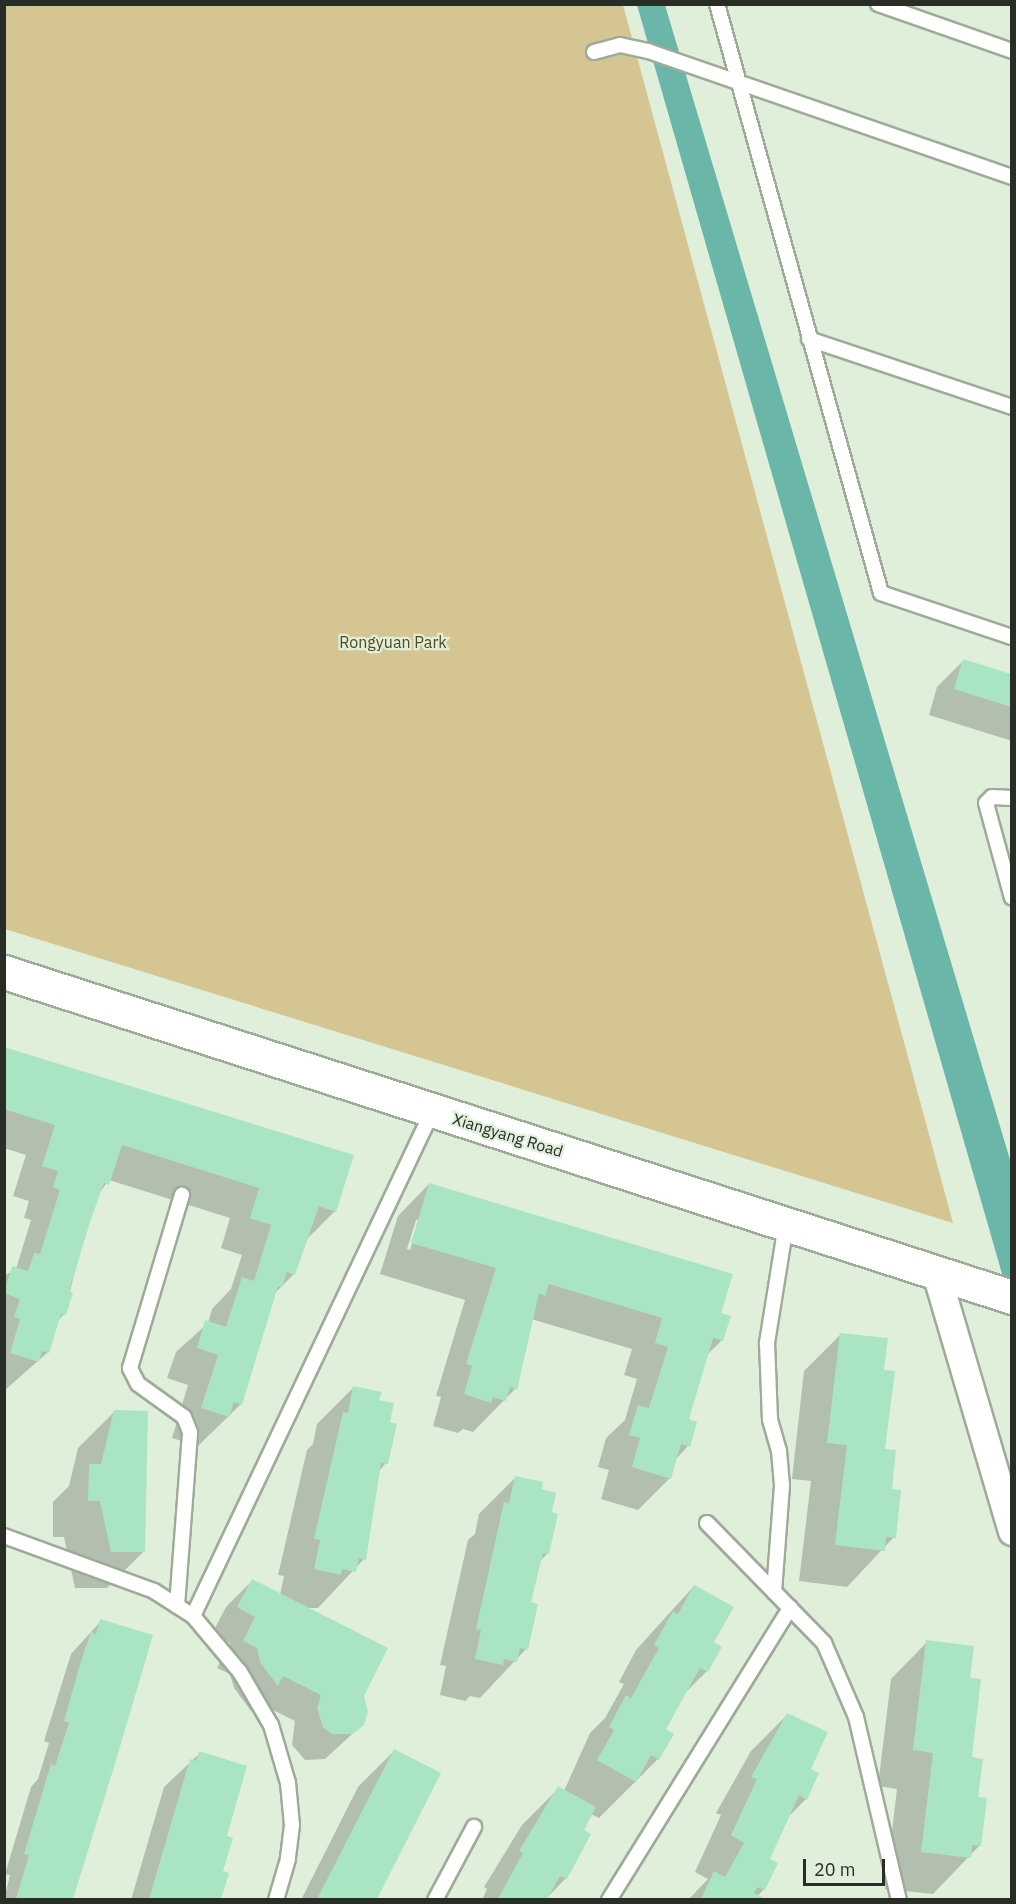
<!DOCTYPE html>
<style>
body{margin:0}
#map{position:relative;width:1016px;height:1904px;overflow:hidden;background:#e0efda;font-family:"IBM Plex Sans",sans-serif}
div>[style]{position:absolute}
.green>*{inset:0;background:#d5c593}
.water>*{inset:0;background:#6ab6a8}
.shadow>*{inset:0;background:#0003}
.building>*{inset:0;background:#a9e5c2}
.roads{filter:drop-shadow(2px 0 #9dab98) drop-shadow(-2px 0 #9dab98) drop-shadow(0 2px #9dab98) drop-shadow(0 -2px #9dab98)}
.lane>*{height:14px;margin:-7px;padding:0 7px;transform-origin:7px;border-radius:7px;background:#fff}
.street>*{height:27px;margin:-13.5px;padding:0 13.5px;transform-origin:13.5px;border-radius:13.5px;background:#fff}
.secondary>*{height:33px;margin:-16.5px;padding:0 16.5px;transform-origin:16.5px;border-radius:16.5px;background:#fff}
span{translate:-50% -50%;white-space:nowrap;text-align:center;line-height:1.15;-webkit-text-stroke:4.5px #e0efda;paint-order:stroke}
.park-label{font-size:16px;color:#55481a}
.street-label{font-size:16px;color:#282d26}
.frame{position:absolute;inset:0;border:6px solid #282d26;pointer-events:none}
.scale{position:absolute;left:803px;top:1859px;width:82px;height:27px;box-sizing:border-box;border:3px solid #282d26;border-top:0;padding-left:8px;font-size:18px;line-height:21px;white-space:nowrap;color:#282d26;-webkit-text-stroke:4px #e0efda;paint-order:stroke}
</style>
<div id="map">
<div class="green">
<div style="clip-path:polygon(4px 5px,623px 5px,953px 1223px,5px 929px)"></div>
</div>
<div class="water">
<div style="clip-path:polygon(637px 5px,665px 5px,1011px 1163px,1011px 1305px)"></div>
</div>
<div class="shadow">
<div style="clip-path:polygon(964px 660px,1012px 675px,1012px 741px,929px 715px,937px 687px)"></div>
<div style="clip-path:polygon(4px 1049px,335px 1211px,306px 1240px,294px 1274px,275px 1293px,241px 1404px,198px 1446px,172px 1438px,188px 1385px,167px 1378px,176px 1352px,208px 1323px,212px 1309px,231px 1289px,242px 1255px,221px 1248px,230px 1218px,109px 1180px,98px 1195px,88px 1221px,64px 1314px,57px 1322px,48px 1352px,4px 1391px,4px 1276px,16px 1269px,31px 1220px,24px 1218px,29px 1201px,13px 1196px,26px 1155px,4px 1148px)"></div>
<div style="clip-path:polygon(evenodd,429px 1184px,719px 1314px,722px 1340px,706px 1356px,687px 1420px,688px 1446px,676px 1459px,670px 1478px,638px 1510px,601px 1499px,609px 1470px,598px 1467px,606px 1438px,625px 1420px,637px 1379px,624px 1375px,632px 1349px,531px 1319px,515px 1389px,473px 1432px,463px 1429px,458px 1433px,433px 1426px,441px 1397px,436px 1396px,465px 1300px,380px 1274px,398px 1216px,429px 1184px,416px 1220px,419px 1220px,410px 1250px,407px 1249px,416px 1220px)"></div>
<div style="clip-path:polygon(841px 1334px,882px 1372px,884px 1451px,894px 1537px,847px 1587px,799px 1581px,811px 1481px,792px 1479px,804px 1371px)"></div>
<div style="clip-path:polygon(354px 1387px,388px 1423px,386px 1463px,378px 1472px,364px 1559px,318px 1608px,306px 1608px,362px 1696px,363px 1724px,325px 1759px,305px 1760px,292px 1745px,295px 1721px,259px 1703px,251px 1711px,234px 1688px,230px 1674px,217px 1668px,230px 1643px,212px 1634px,226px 1607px,252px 1581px,280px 1595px,284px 1576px,278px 1575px,307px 1450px,313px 1444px,317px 1424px)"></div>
<div style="clip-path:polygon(115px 1411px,143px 1552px,107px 1588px,75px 1588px,64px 1537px,53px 1537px,53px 1502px,69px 1486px,78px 1448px)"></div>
<div style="clip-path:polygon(516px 1477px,540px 1490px,550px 1513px,548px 1553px,539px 1562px,530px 1604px,526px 1649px,480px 1698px,470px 1696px,465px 1701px,440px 1695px,446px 1666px,440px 1665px,468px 1540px,475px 1534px,479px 1514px)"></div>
<div style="clip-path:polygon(694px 1586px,712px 1643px,707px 1671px,683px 1695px,664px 1729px,658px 1759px,599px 1818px,591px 1814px,582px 1831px,589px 1835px,565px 1879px,545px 1900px,482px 1900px,487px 1889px,484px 1887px,522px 1825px,559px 1788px,564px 1791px,590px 1733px,605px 1718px,624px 1684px,619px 1682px,636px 1650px)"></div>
<div style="clip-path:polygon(101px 1621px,65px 1900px,4px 1900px,10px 1875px,5px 1874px,31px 1787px,38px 1779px,49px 1743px,44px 1741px,71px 1654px)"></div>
<div style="clip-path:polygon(927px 1642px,969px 1679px,970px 1759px,980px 1845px,933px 1894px,885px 1889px,897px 1789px,878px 1786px,891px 1679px)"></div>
<div style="clip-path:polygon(787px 1715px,809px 1770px,806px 1799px,787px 1818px,768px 1860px,764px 1889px,754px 1900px,688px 1900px,708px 1879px,695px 1872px,721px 1815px,716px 1813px,751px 1751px)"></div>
<div style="clip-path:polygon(394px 1751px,439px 1773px,375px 1900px,301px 1900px,358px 1787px)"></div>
<div style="clip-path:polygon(200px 1753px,225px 1837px,221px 1872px,228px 1874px,220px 1900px,131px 1900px,164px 1787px)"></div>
</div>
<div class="building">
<div style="clip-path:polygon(963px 659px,1011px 674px,1011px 707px,954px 689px)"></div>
<div style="clip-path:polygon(4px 1047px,354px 1155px,336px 1212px,319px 1206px,295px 1275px,287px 1272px,282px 1287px,278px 1286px,242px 1405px,234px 1402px,229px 1417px,201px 1408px,218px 1355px,197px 1348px,205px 1320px,226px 1327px,242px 1277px,254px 1281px,271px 1225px,250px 1218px,259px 1188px,122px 1145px,109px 1185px,104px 1183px,90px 1222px,69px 1291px,73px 1293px,66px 1315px,61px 1314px,49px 1353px,42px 1351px,39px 1362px,10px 1353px,20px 1319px,14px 1317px,20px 1299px,4px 1293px,12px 1266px,28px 1271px,34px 1253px,40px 1254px,60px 1190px,53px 1187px,58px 1171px,42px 1166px,55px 1125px,4px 1109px)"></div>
<div style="clip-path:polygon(429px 1183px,733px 1274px,721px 1313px,731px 1316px,723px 1341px,713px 1338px,689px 1419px,697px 1422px,690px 1447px,681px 1444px,671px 1479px,632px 1467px,640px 1438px,629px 1435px,638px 1405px,649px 1408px,668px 1347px,655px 1343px,662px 1318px,549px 1284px,545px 1296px,539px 1293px,517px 1390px,510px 1387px,506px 1401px,493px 1397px,491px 1403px,464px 1394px,472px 1366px,466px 1364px,496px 1268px,411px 1243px)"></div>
<div style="clip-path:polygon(840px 1333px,888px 1338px,884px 1370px,895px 1371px,885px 1449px,896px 1450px,892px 1489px,901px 1490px,896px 1538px,886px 1537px,885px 1551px,835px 1545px,847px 1445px,827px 1443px)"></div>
<div style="clip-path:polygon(353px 1386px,382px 1392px,379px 1400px,394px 1403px,390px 1422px,397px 1424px,388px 1464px,381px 1463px,366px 1560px,359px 1558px,356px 1572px,342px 1569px,341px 1575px,314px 1569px,320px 1540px,314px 1539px,343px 1412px,348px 1413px)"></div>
<div style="clip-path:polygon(114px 1410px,148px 1411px,145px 1552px,111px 1552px,100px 1501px,88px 1501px,89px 1464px,101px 1464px)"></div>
<div style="clip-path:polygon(515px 1476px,543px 1482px,542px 1489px,556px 1493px,552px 1512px,558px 1514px,549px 1554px,543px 1553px,531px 1602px,538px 1604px,528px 1650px,520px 1648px,517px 1662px,504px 1659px,503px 1665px,475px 1659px,481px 1630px,476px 1629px,504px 1502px,509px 1503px)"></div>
<div style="clip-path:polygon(252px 1579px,388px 1648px,364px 1696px,368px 1712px,364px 1725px,353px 1734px,332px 1734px,323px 1727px,317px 1708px,321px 1695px,283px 1676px,278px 1686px,260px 1662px,257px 1648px,243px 1641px,255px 1617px,237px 1607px)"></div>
<div style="clip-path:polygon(694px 1585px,734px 1607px,714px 1642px,722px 1647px,708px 1672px,700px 1668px,666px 1729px,674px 1734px,659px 1760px,651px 1755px,636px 1782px,597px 1760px,614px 1730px,609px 1727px,626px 1695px,631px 1698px,659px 1648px,654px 1645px,673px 1611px,678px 1614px)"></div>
<div style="clip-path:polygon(100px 1619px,153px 1635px,114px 1767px,73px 1899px,16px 1899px,29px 1855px,24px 1854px,51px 1764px,55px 1766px,69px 1723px,64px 1721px,81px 1661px,91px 1632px,96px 1634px)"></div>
<div style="clip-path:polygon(926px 1640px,974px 1646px,970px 1678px,981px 1679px,972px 1757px,983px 1759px,978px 1797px,987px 1798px,981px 1846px,972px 1845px,971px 1858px,921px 1852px,933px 1753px,913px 1750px)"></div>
<div style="clip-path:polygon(787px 1713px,828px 1732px,811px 1769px,819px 1773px,807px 1800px,799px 1795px,770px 1859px,778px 1863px,765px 1890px,757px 1887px,754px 1893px,766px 1899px,701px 1899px,714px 1871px,725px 1877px,744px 1843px,731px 1835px,757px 1779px,751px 1777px)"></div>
<div style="clip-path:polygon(394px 1749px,441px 1773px,377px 1899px,317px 1899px)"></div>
<div style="clip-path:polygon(199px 1751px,247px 1766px,227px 1836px,233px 1838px,223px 1871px,229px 1873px,221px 1899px,149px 1899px,190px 1759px,196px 1761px)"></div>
<div style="clip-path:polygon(558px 1786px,596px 1807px,584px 1830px,591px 1834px,567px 1879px,560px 1876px,547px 1899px,498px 1899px,523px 1853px,519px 1851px)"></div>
</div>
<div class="roads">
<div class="lane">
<div style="left:717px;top:4px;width:611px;rotate:74.44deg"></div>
<div style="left:881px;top:593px;width:138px;rotate:18.6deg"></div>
<div style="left:878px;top:4px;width:142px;rotate:19.3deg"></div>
<div style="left:594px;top:52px;width:27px;rotate:-15deg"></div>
<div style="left:620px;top:45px;width:29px;rotate:12deg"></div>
<div style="left:648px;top:51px;width:385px;rotate:19.1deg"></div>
<div style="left:809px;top:339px;width:214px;rotate:18.5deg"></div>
<div style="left:1012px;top:798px;width:20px;rotate:-177deg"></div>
<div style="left:992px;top:797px;width:8px;rotate:135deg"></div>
<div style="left:986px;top:803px;width:98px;rotate:74.7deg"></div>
<div style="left:707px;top:1523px;width:168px;rotate:45.7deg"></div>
<div style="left:824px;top:1643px;width:81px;rotate:66.6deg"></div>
<div style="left:856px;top:1717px;width:188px;rotate:76.8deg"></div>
<div style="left:4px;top:1536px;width:160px;rotate:20.1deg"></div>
<div style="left:154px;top:1591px;width:46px;rotate:32.7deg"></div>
<div style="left:193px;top:1616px;width:73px;rotate:50deg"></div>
<div style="left:240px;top:1672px;width:61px;rotate:59.7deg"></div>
<div style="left:271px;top:1725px;width:60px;rotate:73.7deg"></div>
<div style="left:288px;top:1783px;width:42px;rotate:84.6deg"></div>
<div style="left:292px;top:1825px;width:34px;rotate:97deg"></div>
<div style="left:288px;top:1859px;width:43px;rotate:106.3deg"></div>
<div style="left:774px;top:1592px;width:107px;rotate:-85.7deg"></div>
<div style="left:782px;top:1485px;width:34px;rotate:-95deg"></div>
<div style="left:779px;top:1451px;width:32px;rotate:-106deg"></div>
<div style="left:770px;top:1420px;width:77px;rotate:-92.2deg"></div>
<div style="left:767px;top:1343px;width:121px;rotate:-80.9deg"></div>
<div style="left:177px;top:1606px;width:174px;rotate:-85.7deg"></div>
<div style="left:190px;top:1432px;width:16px;rotate:-112deg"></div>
<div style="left:184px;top:1417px;width:57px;rotate:-144.3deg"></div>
<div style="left:138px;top:1384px;width:18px;rotate:-117deg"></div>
<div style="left:130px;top:1368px;width:181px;rotate:-73.3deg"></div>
<div style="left:193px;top:1616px;width:558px;rotate:-64.63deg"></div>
<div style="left:435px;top:1900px;width:83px;rotate:-61.9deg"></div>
<div style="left:609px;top:1900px;width:344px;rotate:-58.2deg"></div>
</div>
<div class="street">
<div style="left:936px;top:1273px;width:269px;rotate:73.6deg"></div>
</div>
<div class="secondary">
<div style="left:4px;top:972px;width:1059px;rotate:17.87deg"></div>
</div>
</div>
<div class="park-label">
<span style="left:393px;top:642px">Rongyuan Park</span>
</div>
<div class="street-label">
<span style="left:508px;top:1135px;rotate:17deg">Xiangyang Road</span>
</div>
<div class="frame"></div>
<div class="scale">20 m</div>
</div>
